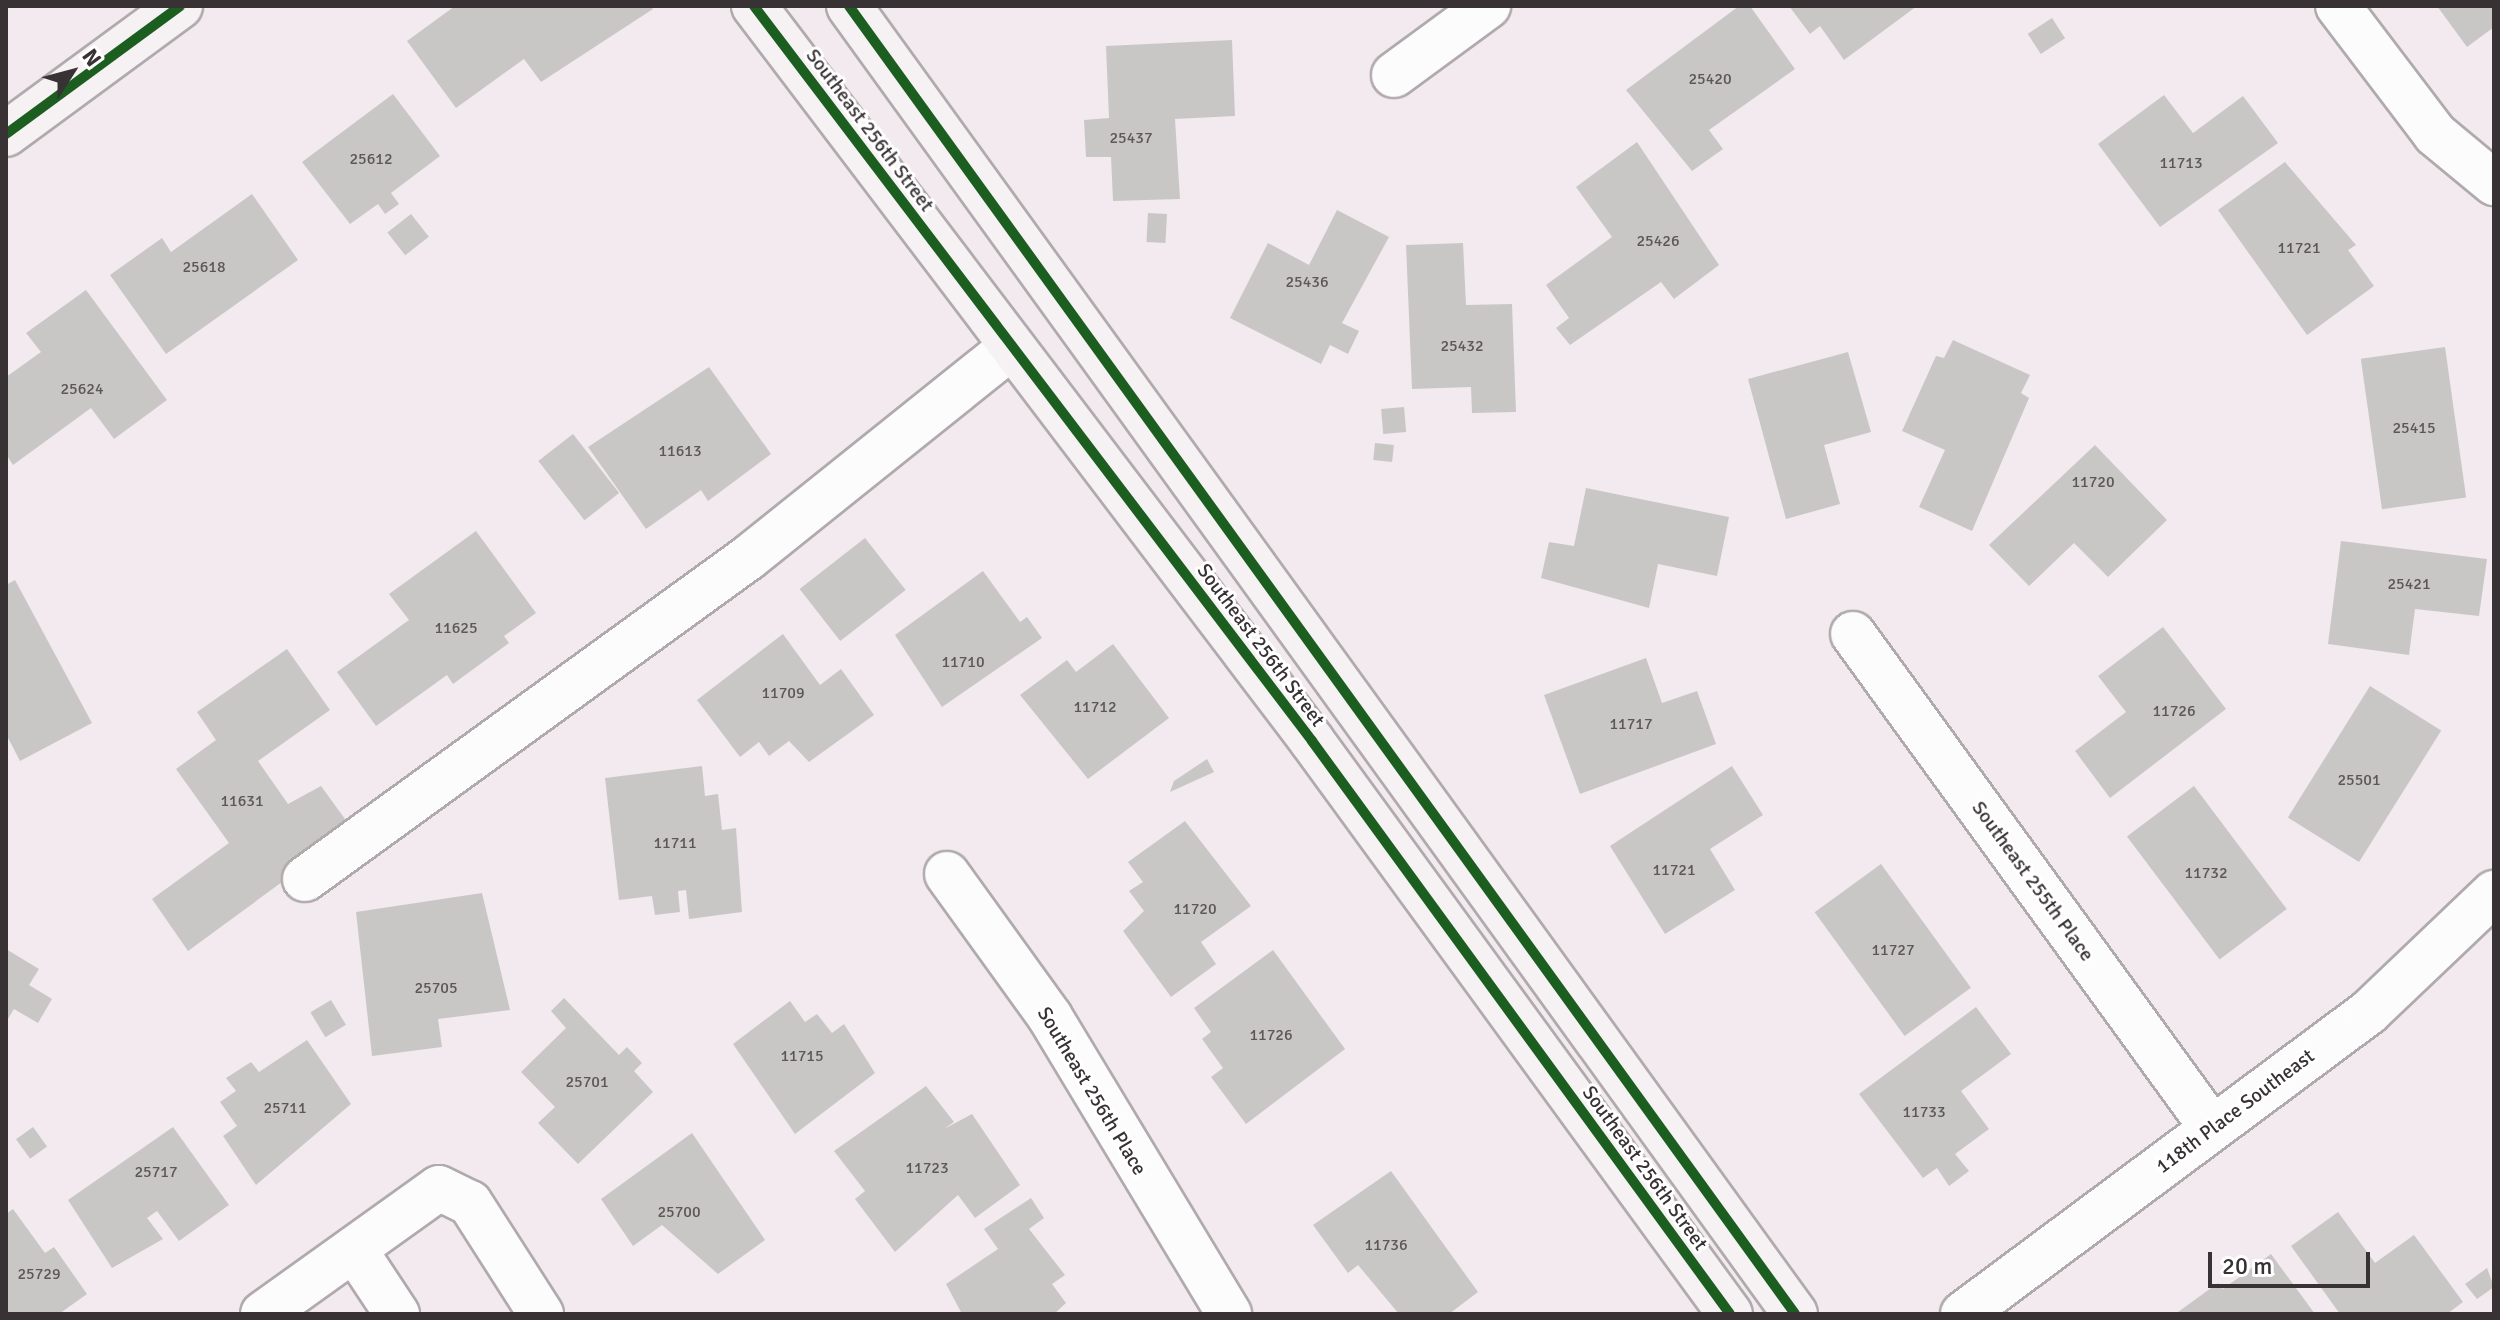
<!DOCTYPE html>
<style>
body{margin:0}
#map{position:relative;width:2500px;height:1320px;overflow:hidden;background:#f2eaee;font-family:Signika,sans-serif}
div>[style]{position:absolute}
.building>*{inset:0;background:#c9c7c6;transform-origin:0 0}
.roads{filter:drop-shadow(2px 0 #b0aaad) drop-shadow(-2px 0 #b0aaad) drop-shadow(0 2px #b0aaad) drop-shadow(0 -2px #b0aaad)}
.minor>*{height:44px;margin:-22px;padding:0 22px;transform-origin:22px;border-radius:22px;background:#fdfcfc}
.major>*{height:44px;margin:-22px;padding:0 22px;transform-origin:22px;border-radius:22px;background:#f6f1f3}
.cycleway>*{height:10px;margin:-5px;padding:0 5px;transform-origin:5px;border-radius:5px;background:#1b5e20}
span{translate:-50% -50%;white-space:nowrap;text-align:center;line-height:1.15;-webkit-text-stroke:6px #fff;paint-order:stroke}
.number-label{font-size:16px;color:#5c5758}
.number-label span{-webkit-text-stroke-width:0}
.street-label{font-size:20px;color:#383234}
.frame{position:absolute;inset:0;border:8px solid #383234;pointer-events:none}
.north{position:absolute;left:32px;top:32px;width:80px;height:80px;-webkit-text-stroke:6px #fff;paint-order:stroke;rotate:54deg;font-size:22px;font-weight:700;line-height:32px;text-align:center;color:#383234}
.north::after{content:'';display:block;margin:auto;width:28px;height:36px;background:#383234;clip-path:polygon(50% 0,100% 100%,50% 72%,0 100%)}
.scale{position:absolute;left:2208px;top:1252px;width:162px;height:36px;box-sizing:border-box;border:4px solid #383234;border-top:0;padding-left:10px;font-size:24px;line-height:28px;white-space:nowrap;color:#383234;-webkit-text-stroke:6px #fff;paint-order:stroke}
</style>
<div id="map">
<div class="building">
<div style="clip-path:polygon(455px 6px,651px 6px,653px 9px,541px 82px,524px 59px,456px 108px,407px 41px)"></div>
<div style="clip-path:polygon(1739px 6px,1750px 6px,1795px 69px,1709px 130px,1723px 149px,1692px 171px,1626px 90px)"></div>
<div style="clip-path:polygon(1789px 6px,1917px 6px,1844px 60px,1820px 26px,1810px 34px)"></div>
<div style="clip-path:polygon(2437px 6px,2494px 6px,2494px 27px,2467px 47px)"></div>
<div style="left:2052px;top:18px;width:24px;height:29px;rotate:57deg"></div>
<div style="clip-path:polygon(1232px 40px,1235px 116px,1175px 119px,1180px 199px,1113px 201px,1111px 157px,1086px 157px,1084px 120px,1109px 118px,1106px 46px)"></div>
<div style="clip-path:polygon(393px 94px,440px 156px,391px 193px,399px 204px,385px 214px,378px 204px,350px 224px,302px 162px)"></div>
<div style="clip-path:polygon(2164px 95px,2193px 133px,2243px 96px,2278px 143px,2160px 227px,2098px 144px)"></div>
<div style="clip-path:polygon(1637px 142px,1719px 265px,1674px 299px,1661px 282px,1570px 345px,1556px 328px,1569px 318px,1546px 285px,1612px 237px,1576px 187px)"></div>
<div style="clip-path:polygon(2285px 162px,2356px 245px,2348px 250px,2374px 286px,2307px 335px,2218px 210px)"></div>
<div style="clip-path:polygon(252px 194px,298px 260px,166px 354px,110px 275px,162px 238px,171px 252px)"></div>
<div style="clip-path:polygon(1337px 210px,1389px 237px,1342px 323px,1359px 331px,1348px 354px,1330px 345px,1321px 364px,1230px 318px,1268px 243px,1309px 265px)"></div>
<div style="left:1148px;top:213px;width:19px;height:29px;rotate:3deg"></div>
<div style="left:411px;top:214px;width:29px;height:30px;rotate:52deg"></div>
<div style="clip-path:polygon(1463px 243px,1466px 305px,1512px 304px,1516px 412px,1472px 413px,1471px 387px,1412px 389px,1406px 245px)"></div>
<div style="clip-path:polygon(86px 290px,167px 400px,114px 439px,91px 408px,13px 465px,6px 454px,6px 377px,41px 352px,26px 333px)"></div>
<div style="clip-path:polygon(1953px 340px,2030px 375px,2021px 393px,2029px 398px,1972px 531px,1919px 507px,1945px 450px,1902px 431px,1936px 356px,1944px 358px)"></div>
<div style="left:2445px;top:347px;width:152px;height:85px;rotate:82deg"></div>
<div style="clip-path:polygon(1848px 352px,1871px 432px,1824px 445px,1840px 504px,1786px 519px,1748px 379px)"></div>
<div style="clip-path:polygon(709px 367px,771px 454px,708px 501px,701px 490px,646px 529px,588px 447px)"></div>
<div style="left:1404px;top:407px;width:25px;height:23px;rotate:85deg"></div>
<div style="left:573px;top:434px;width:75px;height:44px;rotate:52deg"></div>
<div style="left:1375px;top:443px;width:19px;height:17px;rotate:6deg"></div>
<div style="clip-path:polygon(2095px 445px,2167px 520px,2108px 577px,2074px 543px,2029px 586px,1989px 545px)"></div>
<div style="clip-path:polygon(1586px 488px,1729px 517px,1717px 576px,1658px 564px,1649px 608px,1541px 578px,1549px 542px,1574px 546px)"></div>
<div style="clip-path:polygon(476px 531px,536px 613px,504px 636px,509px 643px,453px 684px,447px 675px,376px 726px,337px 672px,409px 620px,389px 594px)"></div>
<div style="left:865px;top:538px;width:66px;height:83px;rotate:52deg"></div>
<div style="clip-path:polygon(2341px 541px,2487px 559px,2479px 616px,2415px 609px,2409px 655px,2328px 644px)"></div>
<div style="clip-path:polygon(983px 571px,1020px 622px,1027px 617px,1042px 638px,942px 707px,895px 635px)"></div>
<div style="clip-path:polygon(15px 580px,92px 723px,20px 761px,6px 734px,6px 585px)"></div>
<div style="clip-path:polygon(2163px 627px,2226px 709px,2110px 798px,2075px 751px,2126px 712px,2098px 676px)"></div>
<div style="clip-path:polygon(783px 634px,820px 685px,841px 669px,874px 715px,809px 762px,789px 741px,769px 756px,759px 742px,740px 757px,697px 700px)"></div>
<div style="clip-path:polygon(1113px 644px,1169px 718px,1088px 779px,1020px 695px,1067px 660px,1076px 672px)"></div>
<div style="clip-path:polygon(287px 649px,330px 710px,258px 761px,288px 804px,321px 786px,353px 830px,188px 951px,152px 899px,229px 843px,176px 769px,216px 740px,197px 712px)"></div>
<div style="clip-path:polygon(1646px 658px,1662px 703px,1697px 691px,1716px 744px,1580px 794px,1544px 695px)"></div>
<div style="left:2370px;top:686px;width:84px;height:155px;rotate:32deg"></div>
<div style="clip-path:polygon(1207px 759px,1214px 772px,1170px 792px,1174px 781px)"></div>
<div style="clip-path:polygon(702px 766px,705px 796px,718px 794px,722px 830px,736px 828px,742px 912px,689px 919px,686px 890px,678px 891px,680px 912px,655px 915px,652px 896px,619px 900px,605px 778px)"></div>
<div style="clip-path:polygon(1732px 766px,1763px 815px,1710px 849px,1735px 890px,1665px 934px,1610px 846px)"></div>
<div style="left:2194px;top:786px;width:154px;height:84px;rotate:53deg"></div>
<div style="clip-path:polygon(1185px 821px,1251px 906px,1201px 942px,1216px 964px,1171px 997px,1123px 931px,1144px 911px,1129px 891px,1143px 882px,1128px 862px)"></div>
<div style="left:1881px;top:864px;width:153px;height:82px;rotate:54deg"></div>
<div style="clip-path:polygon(482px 893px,510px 1010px,438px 1019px,442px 1047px,372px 1056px,356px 912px)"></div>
<div style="clip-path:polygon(6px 949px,39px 969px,29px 985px,52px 999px,38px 1023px,14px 1009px,6px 1022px)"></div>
<div style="clip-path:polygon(1273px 950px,1345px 1049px,1246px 1124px,1211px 1077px,1223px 1068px,1202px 1039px,1211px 1032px,1194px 1008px)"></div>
<div style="clip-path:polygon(564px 998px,619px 1055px,627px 1047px,642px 1063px,634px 1071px,653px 1092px,578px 1164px,538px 1123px,555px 1107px,521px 1072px,566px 1028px,551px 1011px)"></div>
<div style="left:331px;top:1000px;width:29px;height:24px;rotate:59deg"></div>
<div style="clip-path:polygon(790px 1001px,805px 1022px,817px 1014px,832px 1033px,844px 1024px,875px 1073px,795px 1134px,733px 1044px)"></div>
<div style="clip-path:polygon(1976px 1007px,2011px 1054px,1961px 1091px,1989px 1129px,1955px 1154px,1969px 1171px,1949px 1186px,1937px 1168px,1923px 1178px,1859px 1094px)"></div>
<div style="clip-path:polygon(307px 1040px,351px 1104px,256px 1185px,223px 1136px,237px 1126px,220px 1102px,236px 1091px,226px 1078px,251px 1062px,259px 1072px)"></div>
<div style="clip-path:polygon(926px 1086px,954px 1122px,944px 1129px,972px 1114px,1020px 1185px,975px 1218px,958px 1195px,895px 1252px,855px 1199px,865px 1191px,834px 1151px)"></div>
<div style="left:33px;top:1127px;width:24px;height:21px;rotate:54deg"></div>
<div style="clip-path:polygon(173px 1127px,229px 1205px,179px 1241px,157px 1211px,147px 1218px,163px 1239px,112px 1268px,68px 1200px)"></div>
<div style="clip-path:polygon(692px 1133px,765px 1240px,718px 1274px,662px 1225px,633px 1246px,601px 1199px)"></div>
<div style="clip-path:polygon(1391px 1171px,1478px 1292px,1449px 1314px,1399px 1314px,1358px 1265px,1348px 1273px,1313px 1225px)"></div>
<div style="clip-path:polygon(1031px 1198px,1044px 1218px,1029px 1229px,1065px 1275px,1052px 1284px,1066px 1303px,1054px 1314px,962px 1314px,946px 1284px,998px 1249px,984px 1229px)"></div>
<div style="clip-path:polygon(13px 1209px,45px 1253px,54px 1247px,87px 1294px,59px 1314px,6px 1314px,6px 1214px)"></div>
<div style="clip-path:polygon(2338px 1212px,2375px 1263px,2414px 1235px,2463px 1302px,2447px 1314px,2340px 1314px,2291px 1246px)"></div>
<div style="clip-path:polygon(2271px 1254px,2315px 1314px,2178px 1312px,2218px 1283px,2223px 1289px)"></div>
<div style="clip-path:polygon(2487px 1268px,2494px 1287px,2477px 1299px,2465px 1284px)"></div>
</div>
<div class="roads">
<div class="minor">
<div style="left:2338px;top:6px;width:161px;rotate:52.8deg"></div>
<div style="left:2435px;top:134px;width:77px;rotate:39.7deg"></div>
<div style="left:1394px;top:75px;width:117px;rotate:-36.3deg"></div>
<div style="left:1853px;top:634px;width:611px;rotate:53.99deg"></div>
<div style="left:947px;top:874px;width:176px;rotate:54.2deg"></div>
<div style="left:1050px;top:1017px;width:347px;rotate:58.9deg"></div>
<div style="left:305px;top:879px;width:547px;rotate:-35.93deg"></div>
<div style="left:748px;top:558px;width:337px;rotate:-38.7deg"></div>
<div style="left:354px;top:1249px;width:78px;rotate:56.5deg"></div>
<div style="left:263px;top:1314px;width:216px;rotate:-35.6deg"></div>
<div style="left:439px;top:1188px;width:34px;rotate:26deg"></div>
<div style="left:470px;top:1203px;width:132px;rotate:57.4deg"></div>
<div style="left:1963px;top:1314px;width:506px;rotate:-36.64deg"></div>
<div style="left:2369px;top:1012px;width:173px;rotate:-43.6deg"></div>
</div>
<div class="major">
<div style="left:754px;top:6px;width:923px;rotate:52.79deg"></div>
<div style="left:1312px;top:741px;width:709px;rotate:53.89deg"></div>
<div style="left:849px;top:6px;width:1614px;rotate:54.12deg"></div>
<div style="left:6px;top:134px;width:216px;rotate:-36.3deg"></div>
</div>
</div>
<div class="cycleway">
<div style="left:754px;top:6px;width:923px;rotate:52.79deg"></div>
<div style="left:1312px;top:741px;width:709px;rotate:53.89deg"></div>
<div style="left:849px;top:6px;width:1614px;rotate:54.12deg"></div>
<div style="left:6px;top:134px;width:216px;rotate:-36.3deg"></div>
</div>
<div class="number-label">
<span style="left:1710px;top:79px">25420</span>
<span style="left:1131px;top:138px">25437</span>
<span style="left:371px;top:159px">25612</span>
<span style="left:2181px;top:163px">11713</span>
<span style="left:1658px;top:241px">25426</span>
<span style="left:2299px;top:248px">11721</span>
<span style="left:204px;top:267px">25618</span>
<span style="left:1307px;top:282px">25436</span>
<span style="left:1462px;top:346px">25432</span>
<span style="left:82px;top:389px">25624</span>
<span style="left:2414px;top:428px">25415</span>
<span style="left:680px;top:451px">11613</span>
<span style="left:2093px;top:482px">11720</span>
<span style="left:2409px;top:584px">25421</span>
<span style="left:456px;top:628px">11625</span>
<span style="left:963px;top:662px">11710</span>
<span style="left:783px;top:693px">11709</span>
<span style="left:1095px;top:707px">11712</span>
<span style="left:2174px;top:711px">11726</span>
<span style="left:1631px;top:724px">11717</span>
<span style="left:2359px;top:780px">25501</span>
<span style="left:242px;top:801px">11631</span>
<span style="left:675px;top:843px">11711</span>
<span style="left:1674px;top:870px">11721</span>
<span style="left:2206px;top:873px">11732</span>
<span style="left:1195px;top:909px">11720</span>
<span style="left:1893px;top:950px">11727</span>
<span style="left:436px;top:988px">25705</span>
<span style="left:1271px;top:1035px">11726</span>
<span style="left:802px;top:1056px">11715</span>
<span style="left:587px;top:1082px">25701</span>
<span style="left:285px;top:1108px">25711</span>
<span style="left:1924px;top:1112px">11733</span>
<span style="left:927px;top:1168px">11723</span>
<span style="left:156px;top:1172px">25717</span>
<span style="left:679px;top:1212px">25700</span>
<span style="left:1386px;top:1245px">11736</span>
<span style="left:39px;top:1274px">25729</span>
</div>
<div class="street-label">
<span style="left:870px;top:130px;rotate:53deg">Southeast 256th Street</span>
<span style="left:1261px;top:645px;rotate:53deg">Southeast 256th Street</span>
<span style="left:2033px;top:881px;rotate:54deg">Southeast 255th Place</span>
<span style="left:1092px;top:1091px;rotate:59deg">Southeast 256th Place</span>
<span style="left:2235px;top:1111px;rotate:-37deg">118th Place Southeast</span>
<span style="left:1645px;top:1168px;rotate:54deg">Southeast 256th Street</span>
</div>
<div class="frame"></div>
<div class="north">N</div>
<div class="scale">20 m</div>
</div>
